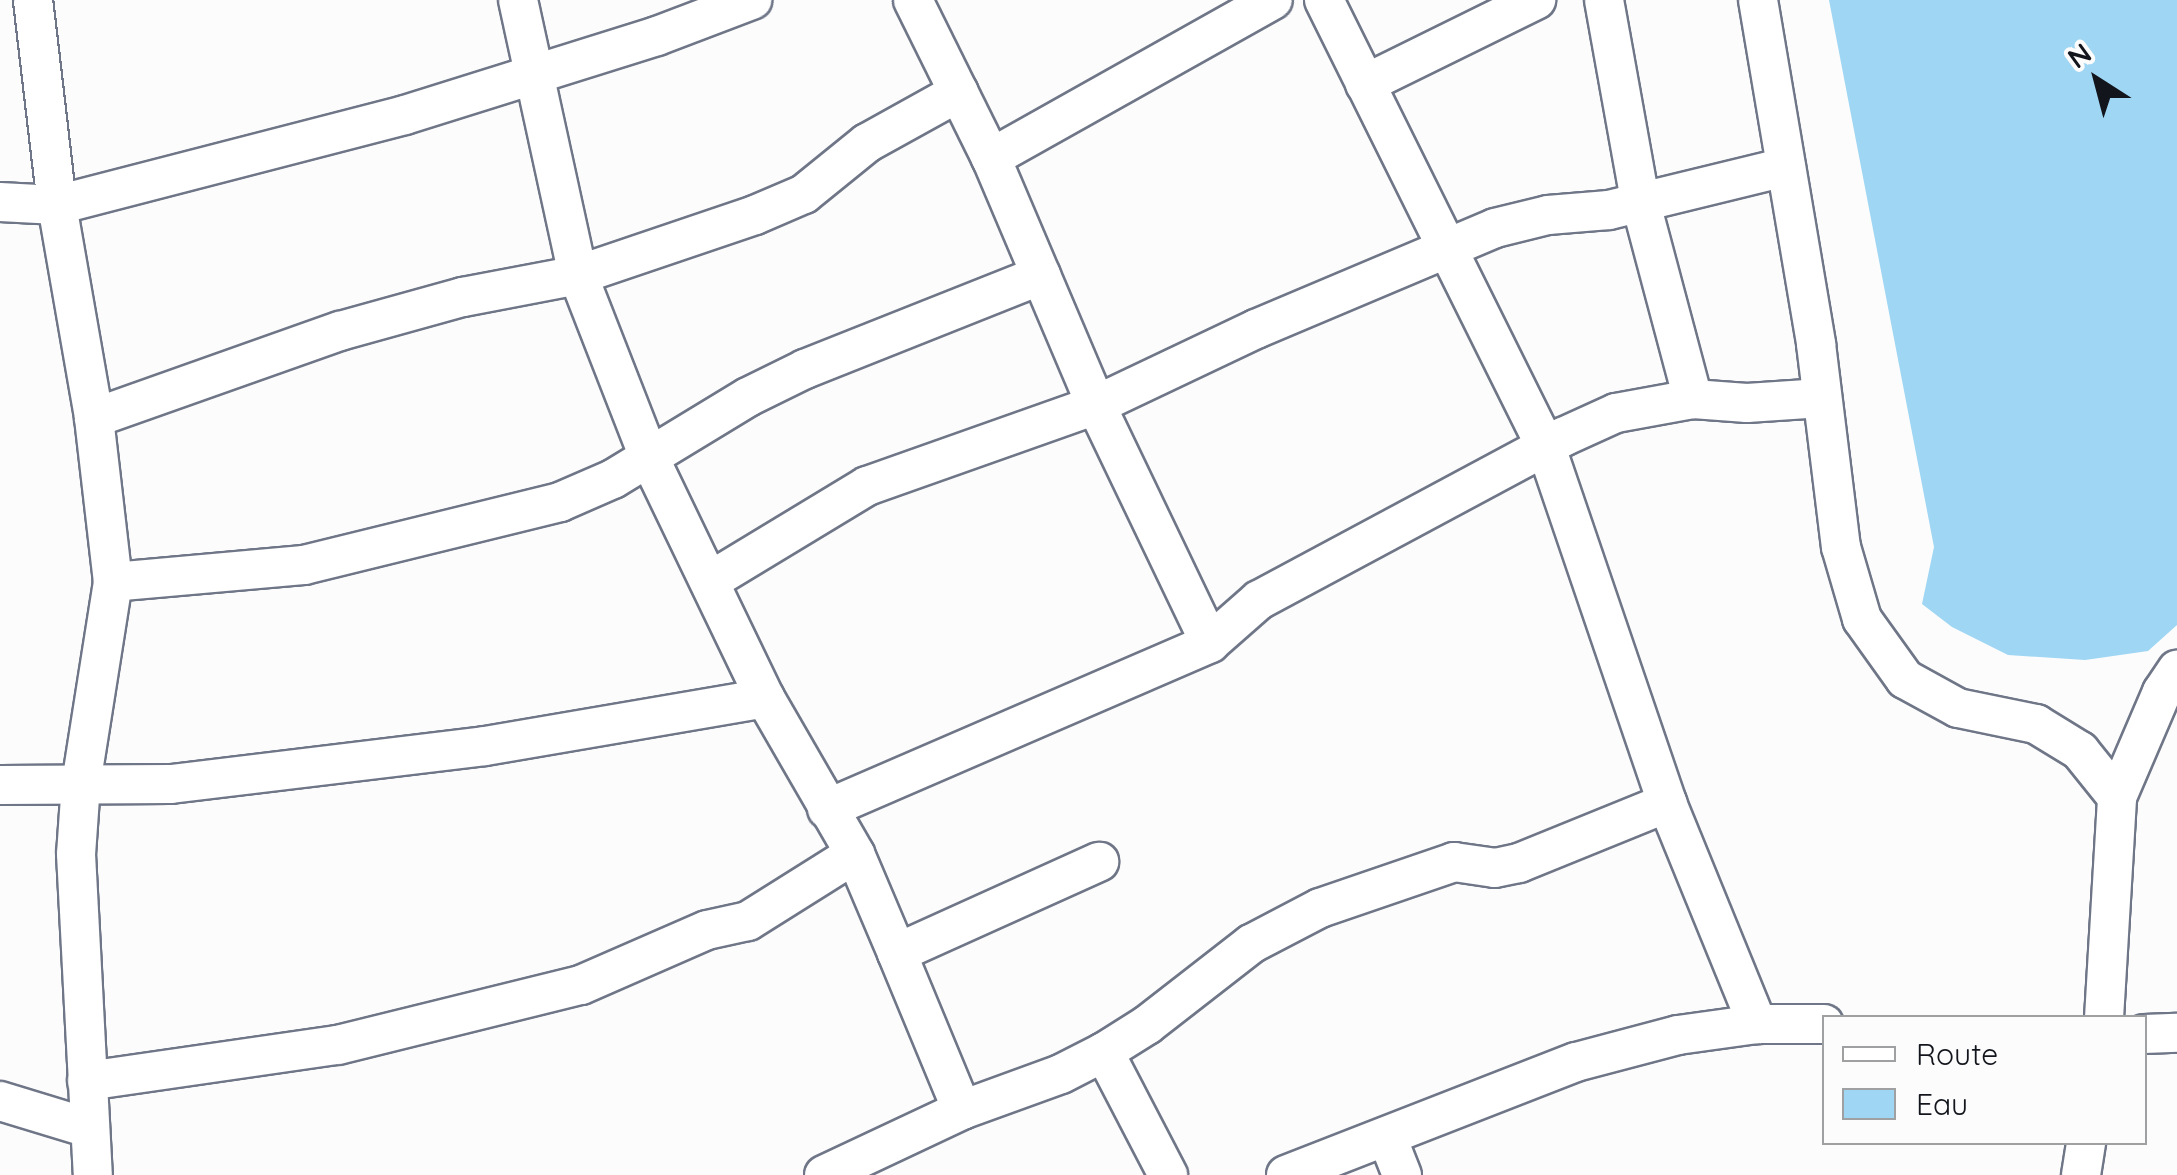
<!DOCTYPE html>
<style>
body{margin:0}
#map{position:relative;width:2177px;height:1175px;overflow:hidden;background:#fcfcfc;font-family:Quicksand,sans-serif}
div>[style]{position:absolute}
.water>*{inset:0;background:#9ed6f3}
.roads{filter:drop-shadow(2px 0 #6f7687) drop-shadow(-2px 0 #6f7687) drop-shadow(0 2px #6f7687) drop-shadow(0 -2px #6f7687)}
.minor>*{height:38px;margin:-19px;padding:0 19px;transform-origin:19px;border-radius:19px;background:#fff}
span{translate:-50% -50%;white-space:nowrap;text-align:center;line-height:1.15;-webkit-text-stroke:8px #fcfcfc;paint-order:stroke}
.legend{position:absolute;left:1822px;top:1015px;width:325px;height:130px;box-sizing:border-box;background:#fcfcfc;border:2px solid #9ea0a2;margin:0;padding:12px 18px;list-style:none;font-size:30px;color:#12151c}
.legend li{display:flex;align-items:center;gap:20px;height:50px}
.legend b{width:50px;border:2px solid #9ea0a2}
.north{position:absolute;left:2047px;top:30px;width:100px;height:100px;-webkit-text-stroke:8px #fcfcfc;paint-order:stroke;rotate:324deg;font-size:28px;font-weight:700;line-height:40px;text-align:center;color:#12151c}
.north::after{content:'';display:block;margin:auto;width:35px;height:45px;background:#12151c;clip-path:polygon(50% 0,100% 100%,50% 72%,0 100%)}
</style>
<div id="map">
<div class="water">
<div style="clip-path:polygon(1829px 0,2177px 0,2177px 625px,2148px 651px,2085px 660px,2008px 655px,1952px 627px,1922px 604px,1934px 547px)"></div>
</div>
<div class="roads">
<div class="minor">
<div style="left:33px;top:0;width:206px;rotate:83.3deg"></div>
<div style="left:57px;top:205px;width:216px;rotate:80.1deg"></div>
<div style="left:94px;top:418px;width:165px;rotate:83.4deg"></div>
<div style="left:113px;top:582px;width:204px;rotate:99deg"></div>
<div style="left:81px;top:783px;width:71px;rotate:94deg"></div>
<div style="left:76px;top:854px;width:321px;rotate:87deg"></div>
<div style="left:518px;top:0;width:281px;rotate:77.7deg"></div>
<div style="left:578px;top:275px;width:193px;rotate:68.7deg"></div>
<div style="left:648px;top:455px;width:270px;rotate:64.3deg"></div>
<div style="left:765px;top:698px;width:180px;rotate:60deg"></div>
<div style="left:855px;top:854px;width:108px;rotate:67deg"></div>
<div style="left:897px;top:953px;width:222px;rotate:-24.3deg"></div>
<div style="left:1324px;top:0;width:499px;rotate:63.6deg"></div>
<div style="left:1546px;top:447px;width:376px;rotate:71.2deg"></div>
<div style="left:1667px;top:803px;width:239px;rotate:67.8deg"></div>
<div style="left:1604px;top:0;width:203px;rotate:79.8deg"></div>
<div style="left:1640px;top:200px;width:206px;rotate:75.1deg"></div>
<div style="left:1758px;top:0;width:349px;rotate:80.4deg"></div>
<div style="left:1816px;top:344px;width:205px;rotate:83deg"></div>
<div style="left:1841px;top:547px;width:75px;rotate:73.7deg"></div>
<div style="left:1862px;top:619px;width:74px;rotate:54.4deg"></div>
<div style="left:1905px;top:679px;width:60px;rotate:28.7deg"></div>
<div style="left:1958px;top:708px;width:80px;rotate:11.6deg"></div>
<div style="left:2036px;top:724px;width:52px;rotate:31.5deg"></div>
<div style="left:2080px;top:751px;width:59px;rotate:51.2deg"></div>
<div style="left:1365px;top:84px;width:191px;rotate:-26.2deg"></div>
<div style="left:991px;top:158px;width:323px;rotate:-29.3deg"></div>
<div style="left:0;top:202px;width:57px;rotate:3deg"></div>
<div style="left:57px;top:205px;width:359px;rotate:-14.5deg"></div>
<div style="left:405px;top:115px;width:264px;rotate:-17.4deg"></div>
<div style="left:657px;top:36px;width:102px;rotate:-20.8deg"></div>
<div style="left:94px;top:418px;width:261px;rotate:-19.5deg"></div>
<div style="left:340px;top:331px;width:128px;rotate:-15.5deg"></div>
<div style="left:463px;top:297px;width:117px;rotate:-10.8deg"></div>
<div style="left:578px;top:275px;width:187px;rotate:-18.7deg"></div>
<div style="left:755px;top:215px;width:53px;rotate:-23.2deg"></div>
<div style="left:804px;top:194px;width:81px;rotate:-39deg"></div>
<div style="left:867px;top:143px;width:105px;rotate:-29deg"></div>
<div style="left:710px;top:581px;width:184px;rotate:-31.2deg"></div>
<div style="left:867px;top:486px;width:243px;rotate:-19.5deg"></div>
<div style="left:1096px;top:405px;width:177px;rotate:-25.4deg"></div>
<div style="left:1256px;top:329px;width:259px;rotate:-22.9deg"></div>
<div style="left:1495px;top:228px;width:55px;rotate:-13.8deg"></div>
<div style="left:1548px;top:215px;width:61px;rotate:-4.7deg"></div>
<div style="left:1609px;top:210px;width:182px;rotate:-13.7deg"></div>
<div style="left:113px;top:582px;width:192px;rotate:-5.1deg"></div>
<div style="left:304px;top:565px;width:264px;rotate:-13.8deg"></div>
<div style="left:560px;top:502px;width:58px;rotate:-23.5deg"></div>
<div style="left:613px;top:479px;width:158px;rotate:-31.3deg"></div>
<div style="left:748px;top:397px;width:64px;rotate:-26.2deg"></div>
<div style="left:805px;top:369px;width:254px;rotate:-21.7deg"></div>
<div style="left:1210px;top:643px;width:65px;rotate:-41.3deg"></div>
<div style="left:1259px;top:600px;width:345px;rotate:-28.2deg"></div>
<div style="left:1563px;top:437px;width:58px;rotate:-24.4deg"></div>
<div style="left:1616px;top:413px;width:78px;rotate:-10.3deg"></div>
<div style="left:1693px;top:399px;width:54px;rotate:4.2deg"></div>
<div style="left:1747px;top:403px;width:75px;rotate:-3.8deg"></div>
<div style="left:0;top:785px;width:171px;rotate:-0.3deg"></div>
<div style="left:171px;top:784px;width:316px;rotate:-6.9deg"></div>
<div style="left:485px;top:746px;width:284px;rotate:-9.7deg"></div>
<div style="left:827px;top:809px;width:417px;rotate:-23.4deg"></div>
<div style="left:1210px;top:643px;width:264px;rotate:-115.6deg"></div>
<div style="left:1096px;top:405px;width:268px;rotate:-113deg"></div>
<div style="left:991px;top:158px;width:176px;rotate:-116.3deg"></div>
<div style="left:2104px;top:1018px;width:221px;rotate:-86.6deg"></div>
<div style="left:2117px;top:797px;width:114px;rotate:-66.8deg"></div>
<div style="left:2162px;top:692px;width:27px;rotate:-56deg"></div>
<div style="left:2144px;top:1034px;width:33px;rotate:-2deg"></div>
<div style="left:1104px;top:1052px;width:139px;rotate:62.5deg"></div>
<div style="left:87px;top:1081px;width:254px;rotate:-8.2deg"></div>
<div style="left:338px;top:1045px;width:250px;rotate:-13.9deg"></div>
<div style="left:581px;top:985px;width:137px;rotate:-23.6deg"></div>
<div style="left:707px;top:930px;width:42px;rotate:-12.4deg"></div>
<div style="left:748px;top:921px;width:126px;rotate:-32.1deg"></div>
<div style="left:0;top:1101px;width:93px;rotate:16.9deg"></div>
<div style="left:962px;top:1110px;width:105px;rotate:-20deg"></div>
<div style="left:1061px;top:1074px;width:48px;rotate:-27.1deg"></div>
<div style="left:1104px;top:1052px;width:51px;rotate:-32.1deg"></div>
<div style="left:1147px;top:1025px;width:132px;rotate:-37.9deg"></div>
<div style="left:1251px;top:944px;width:78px;rotate:-27.6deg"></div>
<div style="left:1320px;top:908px;width:142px;rotate:-18.9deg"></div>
<div style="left:1454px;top:862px;width:41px;rotate:8.3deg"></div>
<div style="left:1495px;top:868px;width:25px;rotate:-12deg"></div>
<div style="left:1519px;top:863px;width:160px;rotate:-22.1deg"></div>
<div style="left:1387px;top:1137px;width:41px;rotate:68.5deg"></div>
<div style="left:824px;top:1175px;width:153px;rotate:-25.2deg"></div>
<div style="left:962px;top:1110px;width:170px;rotate:-112.5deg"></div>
<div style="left:1286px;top:1175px;width:311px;rotate:-21.3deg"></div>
<div style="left:1576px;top:1062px;width:106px;rotate:-14.8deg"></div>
<div style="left:1678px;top:1035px;width:80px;rotate:-7.9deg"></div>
<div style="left:1757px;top:1024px;width:67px"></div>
<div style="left:2081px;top:1175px;width:33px;rotate:-81deg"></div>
</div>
</div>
<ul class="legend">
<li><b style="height:12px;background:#fff"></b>Route</li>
<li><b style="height:28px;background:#9ed6f3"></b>Eau</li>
</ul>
<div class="north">N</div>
</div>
